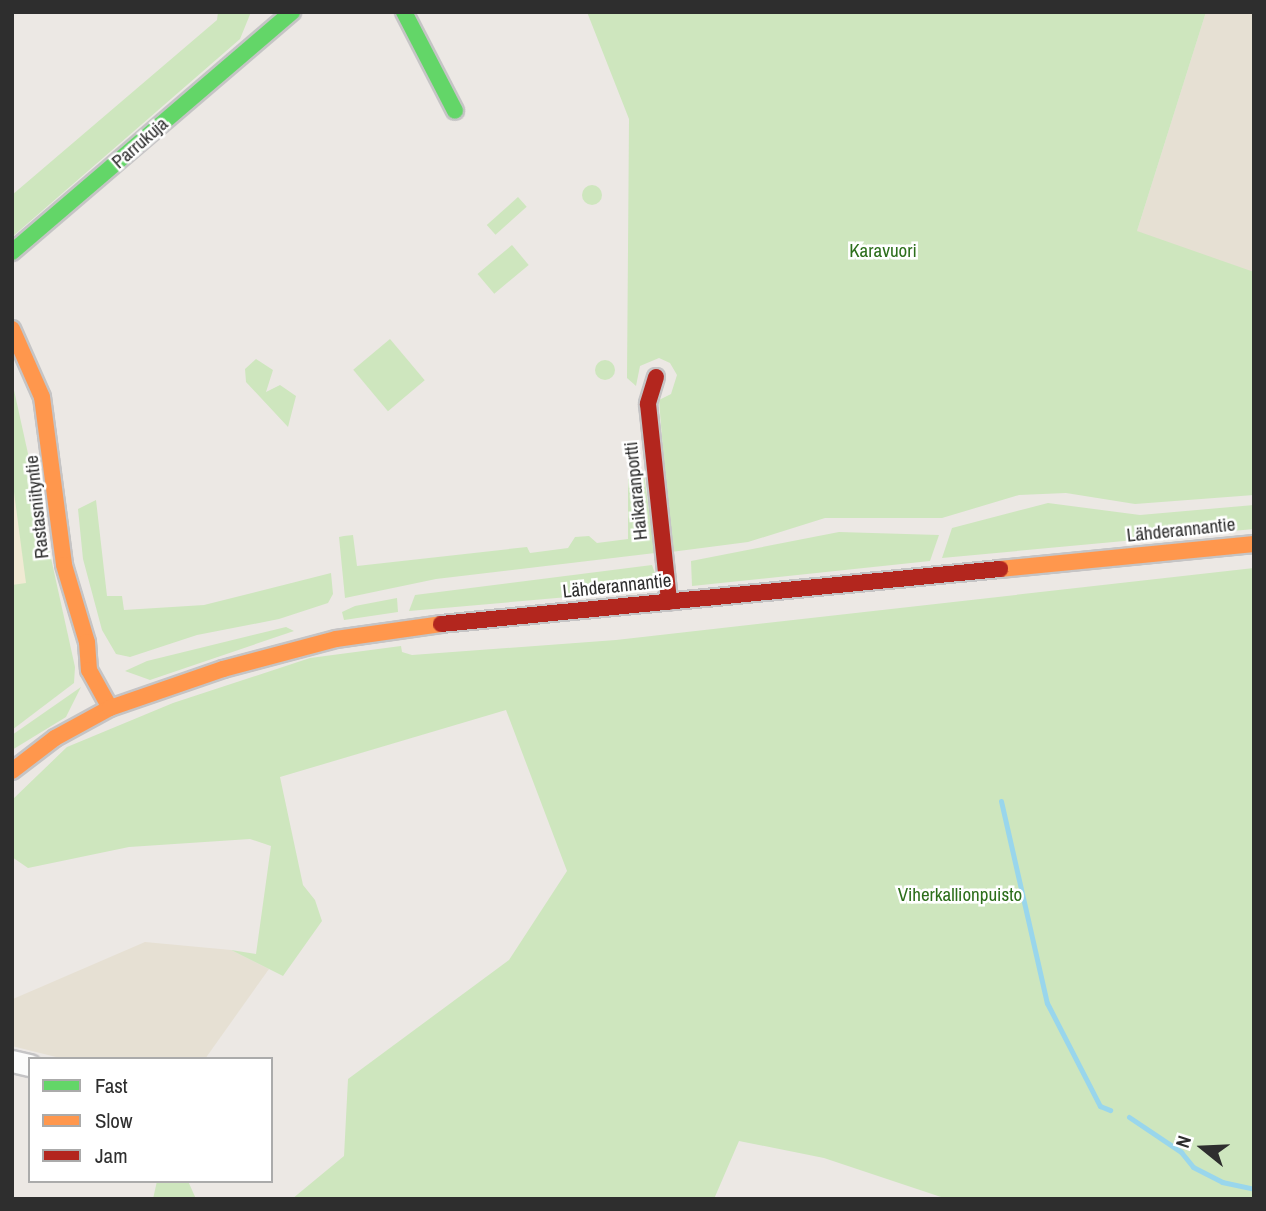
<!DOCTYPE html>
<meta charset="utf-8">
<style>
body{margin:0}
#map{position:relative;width:1266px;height:1211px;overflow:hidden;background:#ece8e4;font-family:"Archivo Narrow",sans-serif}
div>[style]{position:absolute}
.education>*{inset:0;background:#e6e0d3}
.green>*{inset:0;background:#cee6be;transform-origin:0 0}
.round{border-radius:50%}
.sand>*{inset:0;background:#f0ead3}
.stream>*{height:5px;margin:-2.5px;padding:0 2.5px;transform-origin:2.5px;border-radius:2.5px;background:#99d6ec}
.roads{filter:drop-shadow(2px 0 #c5c4c5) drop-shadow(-2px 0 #c5c4c5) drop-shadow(0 2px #c5c4c5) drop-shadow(0 -2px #c5c4c5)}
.street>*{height:21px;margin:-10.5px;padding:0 10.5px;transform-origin:10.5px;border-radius:10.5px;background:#fcfcfb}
.fast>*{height:16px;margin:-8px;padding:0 8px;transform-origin:8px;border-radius:8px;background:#63d668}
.slow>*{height:16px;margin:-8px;padding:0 8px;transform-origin:8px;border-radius:8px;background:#ff974d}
.jam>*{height:16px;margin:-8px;padding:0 8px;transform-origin:8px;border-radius:8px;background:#b3261e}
span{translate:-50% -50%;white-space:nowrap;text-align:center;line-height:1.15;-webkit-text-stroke:5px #fff;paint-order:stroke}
.street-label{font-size:19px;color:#2e2e2e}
.park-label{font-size:19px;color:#2c6e1b}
.frame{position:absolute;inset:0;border:14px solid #2e2e2e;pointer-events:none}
.legend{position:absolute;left:28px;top:1057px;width:245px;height:126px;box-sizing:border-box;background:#fff;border:2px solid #ababab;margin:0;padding:9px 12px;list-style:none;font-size:21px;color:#2e2e2e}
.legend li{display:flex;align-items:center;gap:14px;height:35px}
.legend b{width:35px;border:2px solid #ababab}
.north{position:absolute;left:1168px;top:1113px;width:70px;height:70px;-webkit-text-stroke:5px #fff;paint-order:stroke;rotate:288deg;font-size:19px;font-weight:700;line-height:28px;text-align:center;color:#2e2e2e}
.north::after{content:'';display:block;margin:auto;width:24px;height:32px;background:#2e2e2e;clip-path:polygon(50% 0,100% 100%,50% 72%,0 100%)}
</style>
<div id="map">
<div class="education">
<div style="clip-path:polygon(1206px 12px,1254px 12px,1254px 327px,1137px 231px)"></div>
<div style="clip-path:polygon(145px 942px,231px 950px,269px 969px,205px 1059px,64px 1059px,12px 1046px,13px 999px)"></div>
</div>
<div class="green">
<div style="clip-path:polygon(218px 12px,251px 12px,240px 39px,12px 237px,12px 195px,217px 20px)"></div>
<div style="clip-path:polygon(587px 12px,1206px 12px,1137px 231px,1254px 272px,1254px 495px,1135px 504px,1066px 493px,1019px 495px,942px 518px,825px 518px,748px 542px,671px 552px,659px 400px,671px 394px,677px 375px,670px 363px,659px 358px,640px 366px,636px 386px,627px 378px,629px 119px)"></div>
<div class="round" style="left:582px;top:185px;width:20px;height:20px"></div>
<div style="left:518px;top:197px;width:13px;height:42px;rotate:48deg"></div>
<div style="left:512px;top:245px;width:26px;height:45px;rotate:50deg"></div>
<div style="left:390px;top:339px;width:54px;height:48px;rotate:50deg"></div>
<div style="clip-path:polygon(256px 359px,273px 370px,266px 392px,280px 385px,296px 396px,288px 427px,246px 382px,245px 369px)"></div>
<div class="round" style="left:595px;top:360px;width:20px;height:20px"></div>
<div style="clip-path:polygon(12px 381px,75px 667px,74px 683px,12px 730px)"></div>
<div style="clip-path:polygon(633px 469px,644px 474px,655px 553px,436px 579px,345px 598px,339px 537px,344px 536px,353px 535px,357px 566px,527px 547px,530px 553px,568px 548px,575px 537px,589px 536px,597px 543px,628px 539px,628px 479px)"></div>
<div style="clip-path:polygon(96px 500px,107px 596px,122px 596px,124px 610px,204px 605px,331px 573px,333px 594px,328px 603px,279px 619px,197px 635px,130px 657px,116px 654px,102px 630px,83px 559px,78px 509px)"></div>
<div style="clip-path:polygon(1048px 503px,1140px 515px,1254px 505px,1254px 529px,942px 558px,952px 528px)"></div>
<div style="clip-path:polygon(839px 532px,939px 535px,930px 561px,692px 586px,691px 561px)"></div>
<div style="clip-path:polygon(652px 565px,656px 576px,648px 590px,409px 611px,415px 595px)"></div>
<div style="clip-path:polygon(1254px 568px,1254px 1199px,947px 1199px,824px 1158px,739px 1141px,714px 1199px,292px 1199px,344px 1156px,348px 1079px,509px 960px,567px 871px,506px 710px,280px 777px,303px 885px,315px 900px,322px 921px,283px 976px,231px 950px,256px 954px,271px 846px,250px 839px,129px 847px,28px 868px,12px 857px,12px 800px,67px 747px,173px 703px,310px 658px,401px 646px,402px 652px,412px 655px,616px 640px)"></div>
<div style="clip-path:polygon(397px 598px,398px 612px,344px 620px,342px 612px,355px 606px)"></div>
<div style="clip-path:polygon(286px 627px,294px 631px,150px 680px,125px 671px,147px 661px)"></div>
<div style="clip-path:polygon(81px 687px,66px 717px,12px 750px,12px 735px)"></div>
<div style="clip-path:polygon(157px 1181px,188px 1181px,196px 1199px,153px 1199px)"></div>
</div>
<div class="sand">
<div style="clip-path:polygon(12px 477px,26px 583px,12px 585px)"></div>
</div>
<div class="stream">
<div style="left:1001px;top:801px;width:207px;rotate:77.2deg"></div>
<div style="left:1047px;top:1003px;width:116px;rotate:62.8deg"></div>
<div style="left:1100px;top:1106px;width:11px;rotate:22deg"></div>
<div style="left:1129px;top:1117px;width:63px;rotate:33.9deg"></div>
<div style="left:1181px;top:1152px;width:19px;rotate:51deg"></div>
<div style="left:1193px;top:1167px;width:33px;rotate:27deg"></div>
<div style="left:1222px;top:1182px;width:33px;rotate:12deg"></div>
</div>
<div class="roads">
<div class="street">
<div style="left:12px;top:1061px;width:18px;rotate:13deg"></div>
</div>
<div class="fast">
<div style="left:404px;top:12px;width:111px;rotate:62.7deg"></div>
<div style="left:12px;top:252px;width:369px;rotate:-40.6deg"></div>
</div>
<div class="slow">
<div style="left:12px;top:329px;width:74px;rotate:66.2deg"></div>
<div style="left:42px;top:397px;width:169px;rotate:82.5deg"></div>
<div style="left:64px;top:565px;width:80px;rotate:73.4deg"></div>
<div style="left:87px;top:642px;width:28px;rotate:86deg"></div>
<div style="left:89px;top:670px;width:43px;rotate:61.1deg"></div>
<div style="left:1000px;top:569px;width:255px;rotate:-5.6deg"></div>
<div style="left:12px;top:771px;width:54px;rotate:-37.5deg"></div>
<div style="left:55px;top:738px;width:63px;rotate:-28.6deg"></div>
<div style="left:110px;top:708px;width:120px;rotate:-19deg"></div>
<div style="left:223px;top:669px;width:117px;rotate:-14.9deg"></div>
<div style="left:336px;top:639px;width:106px;rotate:-8.1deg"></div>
</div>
<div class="jam">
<div style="left:656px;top:377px;width:28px;rotate:107deg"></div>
<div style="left:648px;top:404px;width:199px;rotate:83.9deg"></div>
<div style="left:441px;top:624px;width:562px;rotate:-5.62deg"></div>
</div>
</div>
<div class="street-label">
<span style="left:140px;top:143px;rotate:-41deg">Parrukuja</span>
<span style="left:636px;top:491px;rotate:-96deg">Haikaranportti</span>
<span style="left:37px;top:507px;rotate:-96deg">Rastasniityntie</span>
<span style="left:1181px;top:530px;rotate:-6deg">Lähderannantie</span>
<span style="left:617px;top:586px;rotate:-6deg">Lähderannantie</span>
</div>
<div class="park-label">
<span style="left:883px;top:251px">Karavuori</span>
<span style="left:960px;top:895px">Viherkallionpuisto</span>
</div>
<div class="frame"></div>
<ul class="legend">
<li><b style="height:9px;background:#63d668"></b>Fast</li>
<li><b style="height:9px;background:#ff974d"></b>Slow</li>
<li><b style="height:9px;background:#b3261e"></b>Jam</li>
</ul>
<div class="north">N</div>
</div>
